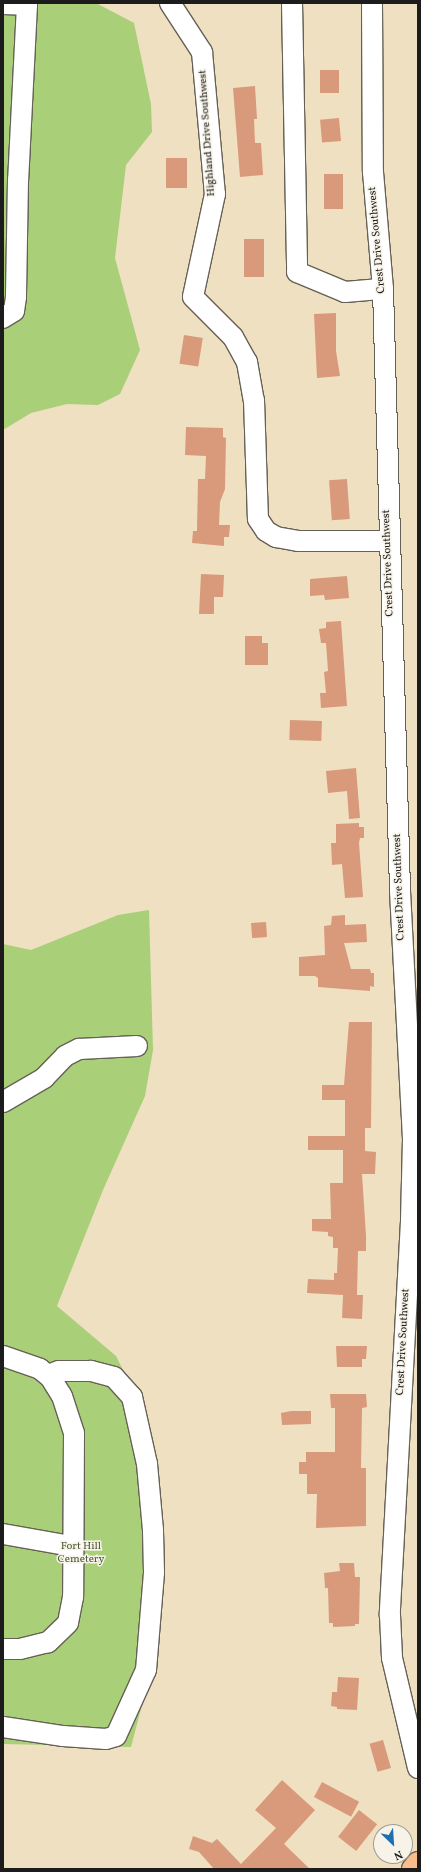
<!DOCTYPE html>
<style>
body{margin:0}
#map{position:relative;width:421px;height:1872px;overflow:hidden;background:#efe0c1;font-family:Vollkorn,serif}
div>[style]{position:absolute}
.green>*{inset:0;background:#a9cf79}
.building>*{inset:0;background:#d89a7a;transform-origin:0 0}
.roads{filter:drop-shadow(1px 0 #666156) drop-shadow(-1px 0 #666156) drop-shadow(0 1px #666156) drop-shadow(0 -1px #666156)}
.minor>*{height:20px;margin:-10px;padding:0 10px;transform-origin:10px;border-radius:10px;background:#fff}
.major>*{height:22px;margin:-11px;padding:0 11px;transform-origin:11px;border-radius:11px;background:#f9bc8a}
span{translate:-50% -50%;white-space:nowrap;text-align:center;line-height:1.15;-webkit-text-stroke:3px #f7f3e8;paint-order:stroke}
.street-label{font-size:11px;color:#1c1c1c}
.park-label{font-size:11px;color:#4d5b3d}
.frame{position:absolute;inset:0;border:4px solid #1c1c1c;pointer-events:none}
.north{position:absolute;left:373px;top:1824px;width:40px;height:40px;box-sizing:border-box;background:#f7f3e8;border:1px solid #9f9d96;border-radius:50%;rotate:155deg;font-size:11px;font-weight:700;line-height:16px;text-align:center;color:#1c1c1c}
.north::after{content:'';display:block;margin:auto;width:14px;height:18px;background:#1f6fb2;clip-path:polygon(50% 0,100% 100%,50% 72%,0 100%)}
</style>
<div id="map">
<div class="green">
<div style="clip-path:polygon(3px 3px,96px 3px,134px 23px,151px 104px,152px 132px,126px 165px,115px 258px,140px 350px,120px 394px,98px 405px,67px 404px,31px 413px,3px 430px)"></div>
<div style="clip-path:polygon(149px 910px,153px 1050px,145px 1096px,103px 1190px,57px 1306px,116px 1356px,135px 1394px,152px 1667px,131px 1747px,3px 1744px,3px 944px,31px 950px,118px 915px)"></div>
</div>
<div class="building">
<div style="left:320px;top:70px;width:19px;height:23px"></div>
<div style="clip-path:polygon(255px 86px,257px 119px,254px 119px,255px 143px,261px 143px,263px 175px,240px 177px,233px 88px)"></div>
<div style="left:339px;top:118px;width:23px;height:19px;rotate:85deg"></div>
<div style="left:166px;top:158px;width:21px;height:30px"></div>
<div style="left:324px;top:174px;width:19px;height:35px"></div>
<div style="left:244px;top:239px;width:20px;height:38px"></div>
<div style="clip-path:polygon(336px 313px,336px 351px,340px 376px,317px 378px,314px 314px)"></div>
<div style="left:184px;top:335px;width:19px;height:29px;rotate:9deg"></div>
<div style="clip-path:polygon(186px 427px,223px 428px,223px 437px,226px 438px,225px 489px,220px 502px,219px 525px,230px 525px,229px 537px,224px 537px,224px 546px,192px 543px,193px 531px,197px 531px,198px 479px,205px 479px,206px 456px,185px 455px)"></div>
<div style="left:347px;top:479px;width:40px;height:18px;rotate:86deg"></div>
<div style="clip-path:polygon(201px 574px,224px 575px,223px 597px,214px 597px,214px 614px,199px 614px)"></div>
<div style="clip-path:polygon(347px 576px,349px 598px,325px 600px,324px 595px,310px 596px,310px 579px)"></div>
<div style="clip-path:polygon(341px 621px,347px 706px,321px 708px,320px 693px,326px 693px,324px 672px,328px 671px,326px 643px,321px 643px,319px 629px,326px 628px,326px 622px)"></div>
<div style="clip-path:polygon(245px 636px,262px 636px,262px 643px,268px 643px,268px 665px,245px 665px)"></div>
<div style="left:290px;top:720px;width:32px;height:20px;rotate:2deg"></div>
<div style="clip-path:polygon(356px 768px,360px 818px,349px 819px,347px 791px,328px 793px,326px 771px)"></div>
<div style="clip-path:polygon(359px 823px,359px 827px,364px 827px,364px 838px,360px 838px,359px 843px,363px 897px,345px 898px,342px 864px,332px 865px,331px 843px,336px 843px,336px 824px)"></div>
<div style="clip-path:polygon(345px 915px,345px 925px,366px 924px,367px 942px,344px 943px,351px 969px,370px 969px,371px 973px,374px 973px,374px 987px,370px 986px,370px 991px,318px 987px,318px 978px,315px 976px,299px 976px,299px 957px,325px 955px,324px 926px,331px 925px,332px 916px)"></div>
<div style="left:266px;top:922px;width:15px;height:15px;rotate:86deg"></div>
<div style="clip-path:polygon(349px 1022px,372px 1022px,371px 1128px,365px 1128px,365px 1151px,376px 1152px,375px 1174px,362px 1174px,366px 1236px,366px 1251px,358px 1251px,357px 1295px,363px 1295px,362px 1319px,342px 1318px,343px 1295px,307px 1293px,308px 1279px,334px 1280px,334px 1273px,337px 1273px,338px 1248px,333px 1248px,333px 1237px,328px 1236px,328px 1232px,312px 1231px,312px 1219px,331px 1219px,330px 1183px,343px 1183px,343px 1150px,308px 1150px,308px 1136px,345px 1136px,345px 1100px,322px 1100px,322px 1085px,344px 1085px)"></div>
<div style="clip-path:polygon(336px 1346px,367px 1346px,366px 1359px,362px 1359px,362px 1367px,337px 1367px)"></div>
<div style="clip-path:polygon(330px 1394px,366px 1394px,367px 1407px,362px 1408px,361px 1468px,366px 1468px,366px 1526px,316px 1528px,317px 1494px,307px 1494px,307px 1474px,299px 1474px,299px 1462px,306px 1462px,306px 1452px,335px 1452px,335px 1408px,331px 1408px)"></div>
<div style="clip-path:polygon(291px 1411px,311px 1411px,311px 1424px,282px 1425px,281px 1413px)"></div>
<div style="clip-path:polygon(339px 1563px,354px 1563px,355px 1577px,360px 1577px,359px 1624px,355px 1624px,355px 1626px,333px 1627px,333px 1623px,329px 1623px,328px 1588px,325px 1588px,324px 1573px,340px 1571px)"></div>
<div style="clip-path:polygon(338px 1677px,359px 1678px,357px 1710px,337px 1709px,337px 1707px,331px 1706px,332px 1692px,337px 1692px)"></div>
<div style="left:383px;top:1740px;width:29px;height:14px;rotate:74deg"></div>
<div style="clip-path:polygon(282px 1780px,315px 1810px,284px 1844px,310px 1869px,214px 1869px,199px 1852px,189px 1849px,193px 1836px,212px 1843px,217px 1839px,241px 1864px,276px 1828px,255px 1810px)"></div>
<div style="left:322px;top:1782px;width:42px;height:17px;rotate:28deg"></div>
<div style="left:359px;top:1810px;width:23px;height:34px;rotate:38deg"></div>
</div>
<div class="roads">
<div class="minor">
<div style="left:170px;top:3px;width:59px;rotate:56.9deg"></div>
<div style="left:202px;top:52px;width:143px;rotate:84.8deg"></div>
<div style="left:215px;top:194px;width:105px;rotate:102.1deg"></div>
<div style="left:193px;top:297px;width:57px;rotate:45deg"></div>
<div style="left:233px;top:337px;width:29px;rotate:61deg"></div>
<div style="left:247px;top:362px;width:39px;rotate:80deg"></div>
<div style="left:254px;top:400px;width:119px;rotate:88.1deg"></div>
<div style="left:258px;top:519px;width:14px;rotate:56deg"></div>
<div style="left:266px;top:531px;width:12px;rotate:31deg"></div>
<div style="left:276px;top:537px;width:22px;rotate:10deg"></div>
<div style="left:298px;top:541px;width:90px"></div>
<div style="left:292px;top:3px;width:269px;rotate:88.9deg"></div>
<div style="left:297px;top:272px;width:52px;rotate:22.6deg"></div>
<div style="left:345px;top:292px;width:38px;rotate:-5deg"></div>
<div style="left:372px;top:3px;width:169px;rotate:89.7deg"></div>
<div style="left:373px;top:172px;width:117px;rotate:85.1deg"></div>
<div style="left:383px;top:289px;width:602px;rotate:88.38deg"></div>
<div style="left:400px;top:891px;width:248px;rotate:87deg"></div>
<div style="left:413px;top:1139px;width:82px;rotate:91.4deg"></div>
<div style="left:411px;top:1221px;width:395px;rotate:93.1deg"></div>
<div style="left:390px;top:1615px;width:43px;rotate:87.3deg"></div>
<div style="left:392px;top:1658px;width:113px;rotate:76.7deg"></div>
<div style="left:3px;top:4px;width:24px;rotate:2deg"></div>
<div style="left:27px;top:5px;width:175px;rotate:92.9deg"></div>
<div style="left:18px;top:180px;width:117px;rotate:91deg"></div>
<div style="left:16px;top:297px;width:14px;rotate:98deg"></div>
<div style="left:14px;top:311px;width:13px;rotate:148deg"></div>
<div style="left:3px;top:1102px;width:48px;rotate:-30.3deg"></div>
<div style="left:44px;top:1078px;width:30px;rotate:-46deg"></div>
<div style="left:65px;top:1056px;width:16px;rotate:-27deg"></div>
<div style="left:79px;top:1049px;width:58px;rotate:-3deg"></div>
<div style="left:3px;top:1356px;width:39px;rotate:19deg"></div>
<div style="left:40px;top:1369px;width:13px;rotate:39deg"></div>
<div style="left:50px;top:1377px;width:22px;rotate:58deg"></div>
<div style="left:62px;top:1396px;width:39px;rotate:72deg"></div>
<div style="left:74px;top:1433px;width:164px;rotate:90.3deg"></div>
<div style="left:73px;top:1597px;width:26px;rotate:101deg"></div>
<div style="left:68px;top:1623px;width:28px;rotate:136deg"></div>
<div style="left:48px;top:1642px;width:29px;rotate:166deg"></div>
<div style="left:20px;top:1649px;width:17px;rotate:180deg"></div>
<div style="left:3px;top:1534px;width:69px;rotate:10deg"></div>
<div style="left:3px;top:1727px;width:61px;rotate:8.5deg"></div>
<div style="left:63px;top:1736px;width:43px;rotate:4deg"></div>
<div style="left:106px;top:1739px;width:10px;rotate:-17deg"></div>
<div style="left:116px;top:1736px;width:72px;rotate:-65.6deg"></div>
<div style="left:146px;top:1670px;width:98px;rotate:-85.3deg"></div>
<div style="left:154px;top:1572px;width:42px;rotate:-91.4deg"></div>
<div style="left:153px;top:1530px;width:66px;rotate:-95.2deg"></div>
<div style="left:147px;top:1464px;width:69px;rotate:-102.6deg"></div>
<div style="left:132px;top:1397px;width:27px;rotate:-132deg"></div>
<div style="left:114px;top:1377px;width:24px;rotate:-165deg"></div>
<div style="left:91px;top:1371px;width:32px;rotate:180deg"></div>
<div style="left:59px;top:1371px;width:12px;rotate:160deg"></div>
</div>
<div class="major">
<div style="left:413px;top:1869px;width:8px;rotate:-50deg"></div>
</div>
</div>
<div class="street-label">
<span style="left:208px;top:133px;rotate:-94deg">Highland Drive Southwest</span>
<span style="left:378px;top:240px;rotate:-95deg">Crest Drive Southwest</span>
<span style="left:389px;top:563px;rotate:-92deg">Crest Drive Southwest</span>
<span style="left:400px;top:887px;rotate:-92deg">Crest Drive Southwest</span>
<span style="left:404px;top:1342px;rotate:-87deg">Crest Drive Southwest</span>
</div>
<div class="park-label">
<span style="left:81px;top:1554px">Fort Hill<br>Cemetery</span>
</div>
<div class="frame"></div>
<div class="north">N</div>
</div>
